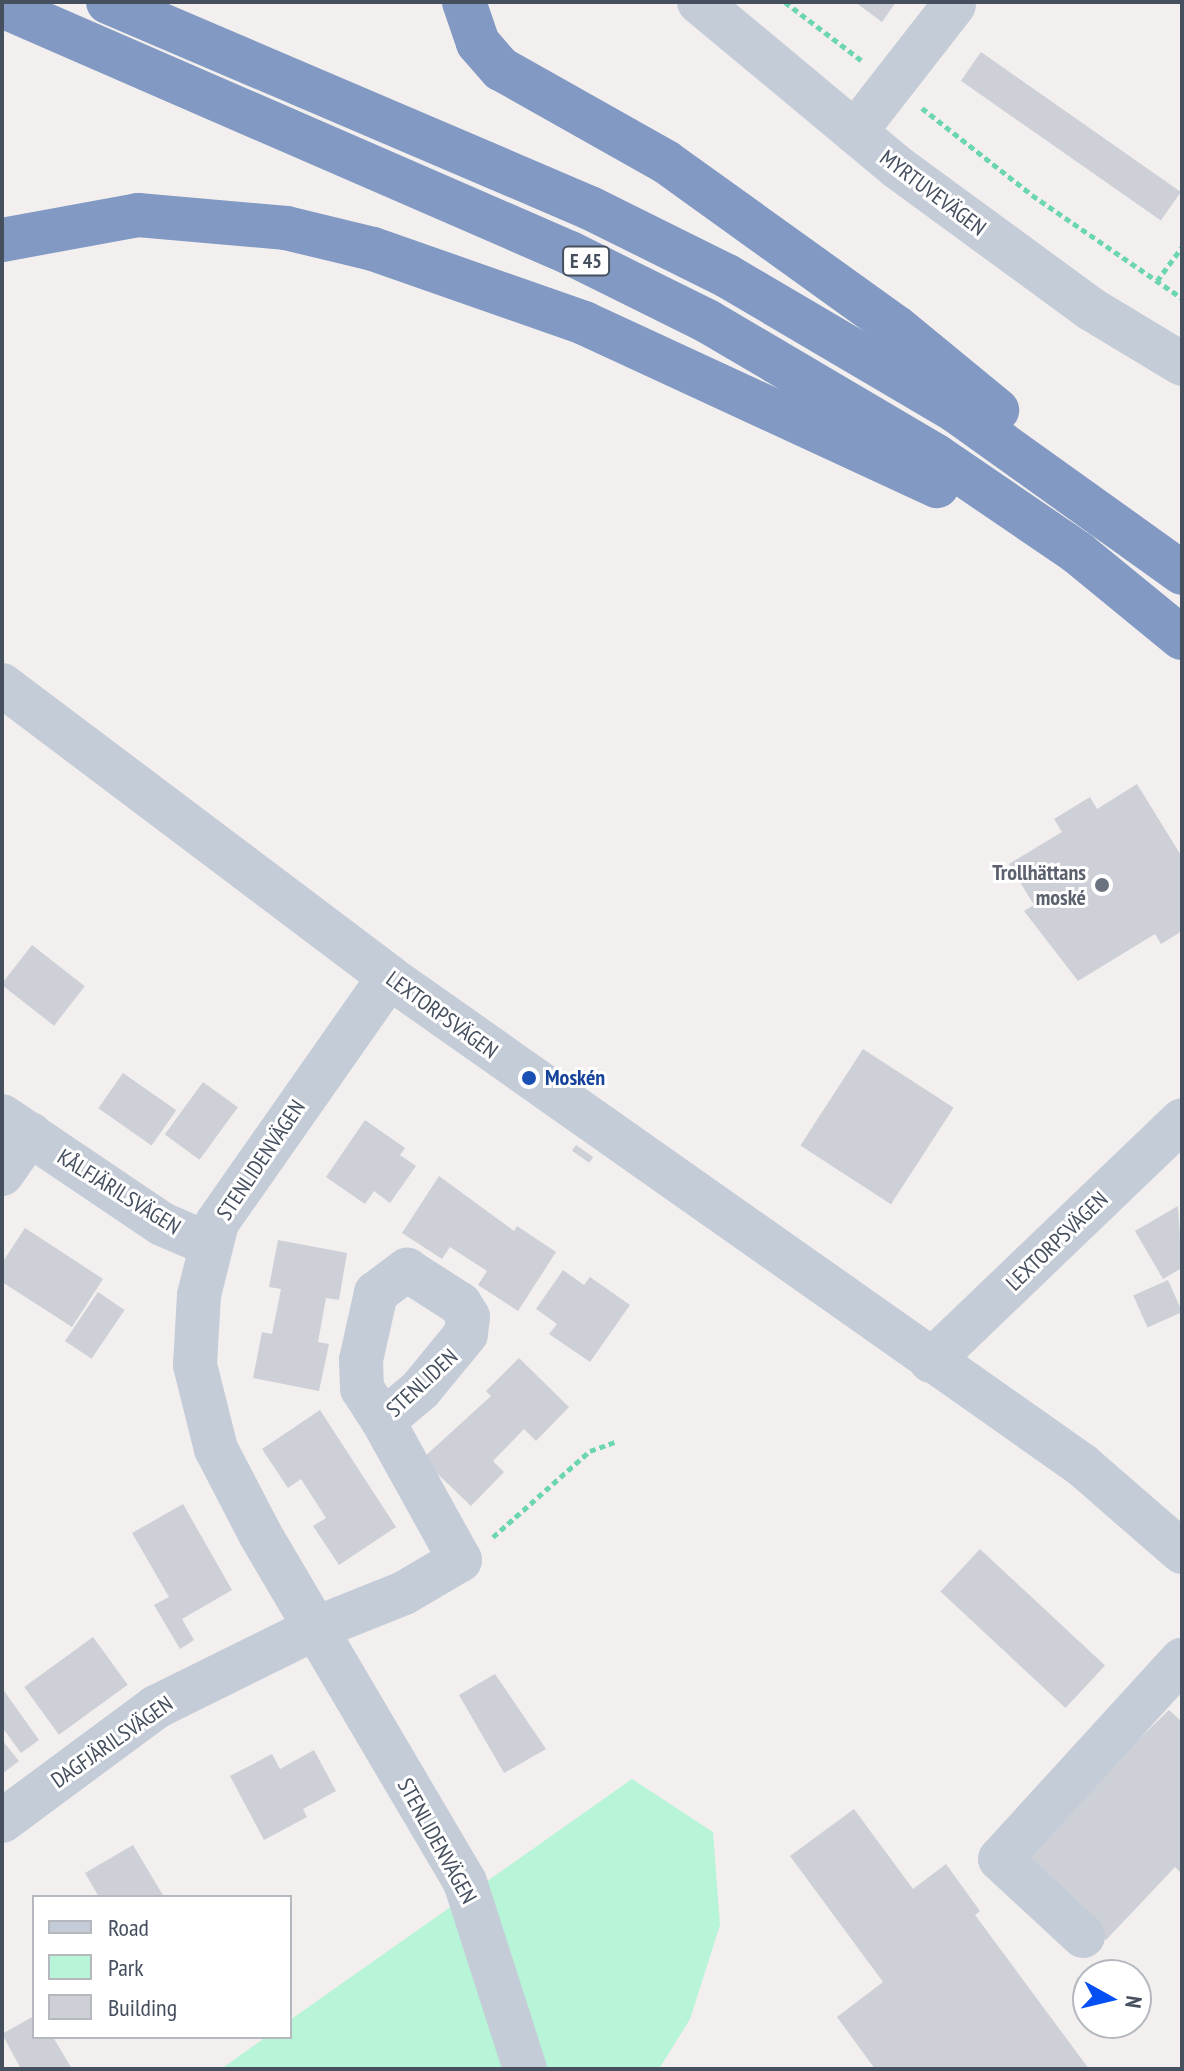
<!DOCTYPE html>
<meta charset="utf-8">
<style>
body{margin:0}
#map{position:relative;width:1184px;height:2071px;overflow:hidden;background:#f2efee;font-family:"PT Sans Narrow",sans-serif}
div>[style]{position:absolute}
.green>*{inset:0;background:#b8f4d7}
.building>*{inset:0;background:#cdd0d7;transform-origin:0 0}
.path>*{height:5px;margin-top:-2.5px;transform-origin:0;background:repeating-linear-gradient(90deg,#6cd6af 0 6px,transparent 0 10px)}
.minor>*{height:44px;margin:-22px;padding:0 22px;transform-origin:22px;border-radius:22px;background:#c4ccd8}
.highway>*{height:44px;margin:-22px;padding:0 22px;transform-origin:22px;border-radius:22px;background:#8199c3}
.dots>*{width:22px;height:22px;translate:-50% -50%;box-sizing:border-box;border:4px solid #fff;border-radius:50%}
span{translate:-50% -50%;white-space:nowrap;text-align:center;line-height:1.15;-webkit-text-stroke:6px #fff;paint-order:stroke}
.shield-label span{padding:2px 6px;background:#fff;border:2px solid;border-radius:6px;-webkit-text-stroke-width:0}
.shield-label{font-size:20px;color:#454f5e;font-weight:700}
.street-label{font-size:22px;color:#454f5e}
.worship-label{font-size:22px;color:#5b616d;font-weight:700}
.right{translate:-100% -50%;text-align:right}
.transit-label{font-size:22px;color:#164399;font-weight:700}
.left{translate:0 -50%;text-align:left}
.frame{position:absolute;inset:0;border:4px solid #454f5e;pointer-events:none}
.legend{position:absolute;left:32px;top:1895px;width:260px;height:144px;box-sizing:border-box;background:#fff;border:2px solid #b5b9bf;margin:0;padding:10px 14px;list-style:none;font-size:24px;color:#454f5e}
.legend li{display:flex;align-items:center;gap:16px;height:40px}
.legend b{width:40px;border:2px solid #b5b9bf}
.north{position:absolute;left:1072px;top:1959px;width:80px;height:80px;box-sizing:border-box;background:#fff;border:2px solid #b5b9bf;border-radius:50%;rotate:98deg;font-size:22px;font-weight:700;line-height:32px;text-align:center;color:#454f5e}
.north::after{content:'';display:block;margin:auto;width:28px;height:36px;background:#0550f5;clip-path:polygon(50% 0,100% 100%,50% 72%,0 100%)}
</style>
<div id="map">
<div class="green">
<div style="clip-path:polygon(632px 1779px,713px 1832px,720px 1925px,690px 2019px,659px 2069px,221px 2069px,266px 2037px,290px 2037px,290px 2020px)"></div>
</div>
<div class="building">
<div style="clip-path:polygon(855px 2px,896px 2px,882px 22px)"></div>
<div style="left:981px;top:52px;width:244px;height:35px;rotate:35deg"></div>
<div style="clip-path:polygon(1137px 784px,1182px 857px,1182px 931px,1161px 944px,1155px 934px,1078px 981px,1024px 911px,1034px 905px,1009px 864px,1062px 832px,1054px 819px,1090px 797px,1097px 809px)"></div>
<div style="left:32px;top:945px;width:67px;height:50px;rotate:38deg"></div>
<div style="left:863px;top:1049px;width:108px;height:115px;rotate:33deg"></div>
<div style="left:123px;top:1073px;width:65px;height:43px;rotate:35deg"></div>
<div style="left:203px;top:1082px;width:43px;height:65px;rotate:36deg"></div>
<div style="clip-path:polygon(365px 1120px,405px 1148px,400px 1155px,416px 1166px,390px 1203px,374px 1191px,365px 1204px,326px 1177px)"></div>
<div style="left:576px;top:1145px;width:21px;height:7px;rotate:35deg"></div>
<div style="clip-path:polygon(439px 1176px,514px 1231px,517px 1226px,556px 1252px,518px 1311px,478px 1285px,487px 1271px,450px 1247px,442px 1259px,402px 1233px)"></div>
<div style="clip-path:polygon(1178px 1206px,1182px 1268px,1163px 1279px,1135px 1231px)"></div>
<div style="clip-path:polygon(25px 1228px,103px 1279px,72px 1327px,2px 1282px,2px 1263px)"></div>
<div style="clip-path:polygon(278px 1240px,347px 1253px,339px 1300px,326px 1298px,318px 1342px,329px 1344px,319px 1391px,253px 1378px,262px 1332px,272px 1334px,281px 1289px,269px 1287px)"></div>
<div style="clip-path:polygon(563px 1270px,584px 1285px,590px 1277px,630px 1305px,590px 1362px,549px 1334px,557px 1324px,536px 1309px)"></div>
<div style="left:1168px;top:1280px;width:35px;height:38px;rotate:66deg"></div>
<div style="left:98px;top:1292px;width:32px;height:59px;rotate:34deg"></div>
<div style="clip-path:polygon(519px 1358px,569px 1407px,536px 1441px,524px 1429px,493px 1461px,504px 1472px,471px 1506px,422px 1459px,491px 1396px,486px 1391px)"></div>
<div style="clip-path:polygon(320px 1410px,396px 1527px,339px 1565px,313px 1526px,326px 1518px,301px 1479px,288px 1488px,262px 1449px)"></div>
<div style="clip-path:polygon(183px 1504px,232px 1590px,182px 1619px,194px 1640px,180px 1649px,154px 1605px,169px 1597px,132px 1533px)"></div>
<div style="left:980px;top:1549px;width:171px;height:58px;rotate:43deg"></div>
<div style="left:93px;top:1637px;width:59px;height:85px;rotate:54deg"></div>
<div style="clip-path:polygon(495px 1674px,546px 1749px,504px 1773px,459px 1695px)"></div>
<div style="clip-path:polygon(2px 1688px,39px 1740px,21px 1753px,2px 1727px)"></div>
<div style="clip-path:polygon(1169px 1710px,1182px 1722px,1182px 1874px,1175px 1867px,1106px 1940px,1018px 1856px)"></div>
<div style="clip-path:polygon(2px 1740px,19px 1761px,2px 1774px)"></div>
<div style="clip-path:polygon(314px 1750px,336px 1791px,303px 1809px,307px 1817px,264px 1840px,230px 1776px,272px 1754px,280px 1769px)"></div>
<div style="clip-path:polygon(854px 1809px,913px 1889px,946px 1864px,980px 1911px,975px 1915px,1089px 2069px,875px 2069px,837px 2017px,883px 1982px,790px 1856px)"></div>
<div style="clip-path:polygon(133px 1845px,164px 1897px,99px 1897px,85px 1873px)"></div>
<div style="clip-path:polygon(34px 2016px,34px 2037px,53px 2037px,72px 2069px,21px 2069px,2px 2034px)"></div>
</div>
<div class="path">
<div style="left:785px;top:2px;width:96px;rotate:37.3deg"></div>
<div style="left:922px;top:108px;width:140px;rotate:38.3deg"></div>
<div style="left:1032px;top:195px;width:182px;rotate:34.5deg"></div>
<div style="left:1157px;top:281px;width:42px;rotate:-53.7deg"></div>
<div style="left:493px;top:1537px;width:130px;rotate:-41.6deg"></div>
<div style="left:590px;top:1451px;width:27px;rotate:-20deg"></div>
</div>
<div class="minor">
<div style="left:699px;top:2px;width:258px;rotate:39.8deg"></div>
<div style="left:897px;top:167px;width:240px;rotate:36.2deg"></div>
<div style="left:1091px;top:309px;width:106px;rotate:31.1deg"></div>
<div style="left:855px;top:132px;width:161px;rotate:-52.1deg"></div>
<div style="left:2px;top:685px;width:485px;rotate:37deg"></div>
<div style="left:389px;top:977px;width:848px;rotate:35.15deg"></div>
<div style="left:1082px;top:1465px;width:133px;rotate:41deg"></div>
<div style="left:389px;top:977px;width:300px;rotate:125deg"></div>
<div style="left:217px;top:1223px;width:74px;rotate:104deg"></div>
<div style="left:199px;top:1295px;width:70px;rotate:93.3deg"></div>
<div style="left:195px;top:1365px;width:87px;rotate:76deg"></div>
<div style="left:216px;top:1449px;width:96px;rotate:62.6deg"></div>
<div style="left:260px;top:1534px;width:404px;rotate:59.5deg"></div>
<div style="left:465px;top:1882px;width:196px;rotate:72.2deg"></div>
<div style="left:2px;top:1116px;width:193px;rotate:34deg"></div>
<div style="left:162px;top:1224px;width:53px;rotate:23.2deg"></div>
<div style="left:2px;top:1174px;width:49px;rotate:-55deg"></div>
<div style="left:407px;top:1270px;width:63px;rotate:32.7deg"></div>
<div style="left:460px;top:1304px;width:15px;rotate:58deg"></div>
<div style="left:468px;top:1317px;width:17px;rotate:97deg"></div>
<div style="left:466px;top:1334px;width:72px;rotate:129.4deg"></div>
<div style="left:420px;top:1390px;width:48px;rotate:140deg"></div>
<div style="left:383px;top:1421px;width:38px;rotate:-123deg"></div>
<div style="left:362px;top:1389px;width:29px;rotate:-92deg"></div>
<div style="left:361px;top:1360px;width:69px;rotate:-77.4deg"></div>
<div style="left:376px;top:1293px;width:39px;rotate:-37deg"></div>
<div style="left:931px;top:1361px;width:348px;rotate:-43.8deg"></div>
<div style="left:2px;top:1821px;width:192px;rotate:-36.5deg"></div>
<div style="left:156px;top:1707px;width:176px;rotate:-26.3deg"></div>
<div style="left:314px;top:1629px;width:97px;rotate:-21.8deg"></div>
<div style="left:404px;top:1593px;width:65px;rotate:-30.5deg"></div>
<div style="left:460px;top:1560px;width:159px;rotate:-119deg"></div>
<div style="left:1083px;top:1936px;width:113px;rotate:-137.1deg"></div>
<div style="left:1000px;top:1859px;width:270px;rotate:-47.6deg"></div>
</div>
<div class="highway">
<div style="left:108px;top:2px;width:524px;rotate:23.14deg"></div>
<div style="left:590px;top:208px;width:153px;rotate:26.4deg"></div>
<div style="left:727px;top:276px;width:266px;rotate:30.5deg"></div>
<div style="left:956px;top:411px;width:278px;rotate:35.6deg"></div>
<div style="left:464px;top:2px;width:43px;rotate:71.1deg"></div>
<div style="left:478px;top:43px;width:35px;rotate:49deg"></div>
<div style="left:501px;top:69px;width:189px;rotate:29.4deg"></div>
<div style="left:666px;top:162px;width:283px;rotate:35.7deg"></div>
<div style="left:896px;top:327px;width:131px;rotate:39.4deg"></div>
<div style="left:2px;top:6px;width:619px;rotate:23.5deg"></div>
<div style="left:570px;top:253px;width:153px;rotate:26.4deg"></div>
<div style="left:707px;top:321px;width:266px;rotate:30.5deg"></div>
<div style="left:936px;top:456px;width:172px;rotate:34.3deg"></div>
<div style="left:1078px;top:553px;width:134px;rotate:39.3deg"></div>
<div style="left:2px;top:240px;width:138px;rotate:-10.4deg"></div>
<div style="left:138px;top:215px;width:149px;rotate:5deg"></div>
<div style="left:286px;top:228px;width:89px;rotate:13.6deg"></div>
<div style="left:373px;top:249px;width:224px;rotate:19.3deg"></div>
<div style="left:584px;top:323px;width:389px;rotate:24.8deg"></div>
</div>
<div class="dots">
<div style="left:1102px;top:885px;background:#6b7280"></div>
<div style="left:529px;top:1078px;background:#1a4fb4"></div>
</div>
<div class="shield-label">
<span style="left:586px;top:261px">E 45</span>
</div>
<div class="street-label">
<span style="left:933px;top:193px;rotate:37deg">MYRTUVEVÄGEN</span>
<span style="left:442px;top:1015px;rotate:36deg">LEXTORPSVÄGEN</span>
<span style="left:261px;top:1160px;rotate:-56deg">STENLIDENVÄGEN</span>
<span style="left:119px;top:1192px;rotate:32deg">KÅLFJÄRILSVÄGEN</span>
<span style="left:1057px;top:1241px;rotate:-44deg">LEXTORPSVÄGEN</span>
<span style="left:422px;top:1383px;rotate:-43deg">STENLIDEN</span>
<span style="left:112px;top:1742px;rotate:-35deg">DAGFJÄRILSVÄGEN</span>
<span style="left:437px;top:1841px;rotate:61deg">STENLIDENVÄGEN</span>
</div>
<div class="worship-label">
<span class="right" style="left:1086px;top:885px">Trollhättans<br>moské</span>
</div>
<div class="transit-label">
<span class="left" style="left:545px;top:1078px">Moskén</span>
</div>
<div class="frame"></div>
<ul class="legend">
<li><b style="height:10px;background:#c4ccd8"></b>Road</li>
<li><b style="height:22px;background:#b8f4d7"></b>Park</li>
<li><b style="height:22px;background:#cdd0d7"></b>Building</li>
</ul>
<div class="north">N</div>
</div>
